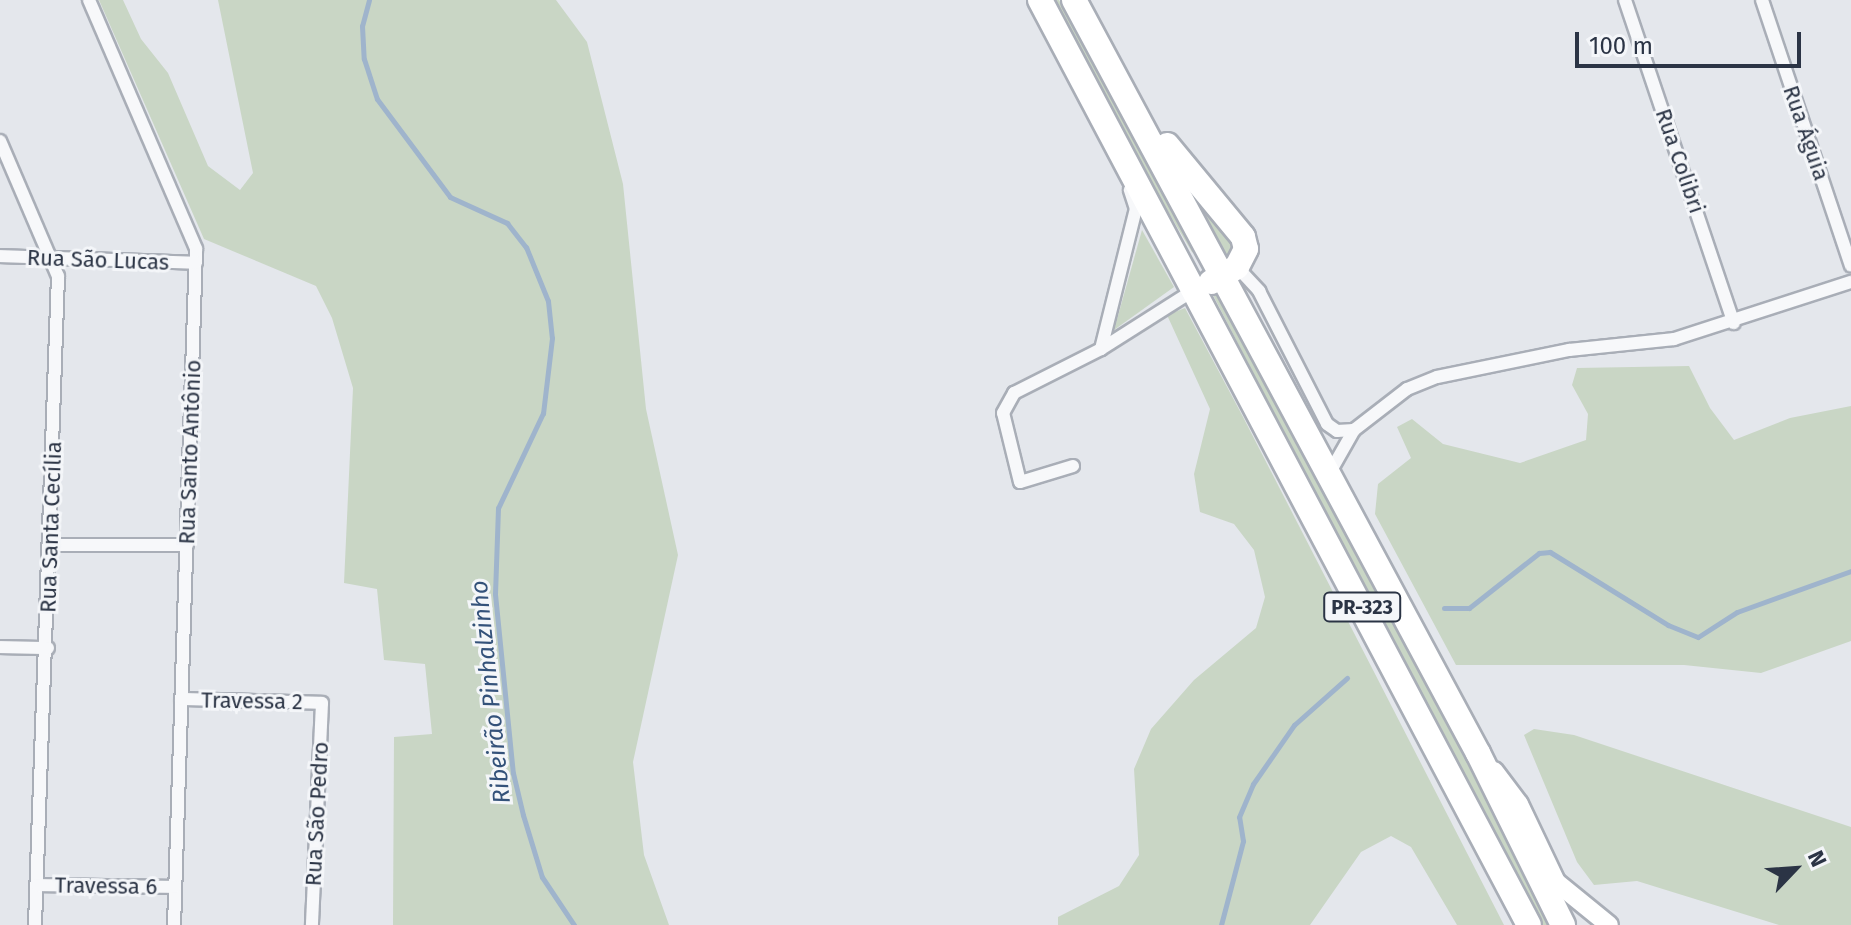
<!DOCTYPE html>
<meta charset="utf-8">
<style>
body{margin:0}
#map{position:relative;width:1851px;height:925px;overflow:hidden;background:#e4e7ec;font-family:"Fira Sans",sans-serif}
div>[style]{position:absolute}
.green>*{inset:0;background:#c9d6c5}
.stream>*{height:5px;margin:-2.5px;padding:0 2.5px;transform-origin:2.5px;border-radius:2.5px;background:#9fb4cc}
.roads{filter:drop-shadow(2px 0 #a9aeb7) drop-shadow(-2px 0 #a9aeb7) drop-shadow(0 2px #a9aeb7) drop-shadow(0 -2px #a9aeb7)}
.street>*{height:12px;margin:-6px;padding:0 6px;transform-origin:6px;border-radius:6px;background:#f7f8fa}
.secondary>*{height:18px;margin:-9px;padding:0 9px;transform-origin:9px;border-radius:9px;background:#fff}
.highway>*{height:24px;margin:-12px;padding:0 12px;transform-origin:12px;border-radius:12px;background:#fff}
span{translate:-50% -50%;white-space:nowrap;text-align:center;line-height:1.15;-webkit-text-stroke:6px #f4f6f9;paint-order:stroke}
.shield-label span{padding:2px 6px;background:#f4f6f9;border:2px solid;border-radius:6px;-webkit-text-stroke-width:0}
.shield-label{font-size:20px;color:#2b3445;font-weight:700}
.street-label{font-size:22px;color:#2b3445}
.water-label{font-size:24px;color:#34527a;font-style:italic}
.north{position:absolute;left:1755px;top:829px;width:80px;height:80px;-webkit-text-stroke:6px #f4f6f9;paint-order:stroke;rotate:65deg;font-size:22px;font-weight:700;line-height:32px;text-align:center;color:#2b3445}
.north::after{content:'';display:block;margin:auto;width:28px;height:36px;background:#2b3445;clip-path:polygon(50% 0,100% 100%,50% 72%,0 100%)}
.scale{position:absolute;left:1575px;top:32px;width:226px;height:36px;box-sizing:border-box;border:4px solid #2b3445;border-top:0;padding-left:10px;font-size:24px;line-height:28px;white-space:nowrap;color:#2b3445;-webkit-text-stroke:6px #f4f6f9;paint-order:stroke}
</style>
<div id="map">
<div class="green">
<div style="clip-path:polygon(99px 0,123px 0,141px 39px,168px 73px,208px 166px,240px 190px,253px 173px,218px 0,556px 0,587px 42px,623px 184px,646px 409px,678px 555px,633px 762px,644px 855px,669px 925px,393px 925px,394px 737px,432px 734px,425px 664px,384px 660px,377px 589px,344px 583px,353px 388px,332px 318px,316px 286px,204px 239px)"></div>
<div style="clip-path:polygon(1042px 0,1059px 0,1205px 260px,1192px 252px)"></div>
<div style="clip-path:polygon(1176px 169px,1236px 245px,1228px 265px)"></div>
<div style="clip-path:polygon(1142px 230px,1174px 287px,1114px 330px)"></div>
<div style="clip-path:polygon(1213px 295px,1219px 296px,1557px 925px,1536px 925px)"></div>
<div style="clip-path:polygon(1185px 308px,1242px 415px,1504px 925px,1457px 925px,1411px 847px,1391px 836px,1361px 852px,1310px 925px,1058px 925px,1058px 917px,1119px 886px,1139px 855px,1134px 769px,1151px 729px,1194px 680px,1256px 628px,1265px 597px,1254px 550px,1234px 524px,1200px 512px,1194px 474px,1210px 409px,1167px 315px)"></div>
<div style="clip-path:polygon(1689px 366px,1710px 408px,1734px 440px,1790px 418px,1851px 406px,1851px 641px,1761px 673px,1684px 665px,1456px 665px,1375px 514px,1378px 484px,1411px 458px,1397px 427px,1412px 419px,1443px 444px,1520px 463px,1586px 440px,1588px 414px,1572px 385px,1577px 368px)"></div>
<div style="clip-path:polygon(1534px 729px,1574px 735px,1851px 827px,1851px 925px,1779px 925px,1637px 881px,1594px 885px,1577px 862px,1524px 735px)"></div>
</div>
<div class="stream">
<div style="left:369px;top:0;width:27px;rotate:105deg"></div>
<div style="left:362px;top:26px;width:33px;rotate:87deg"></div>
<div style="left:364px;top:59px;width:42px;rotate:72deg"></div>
<div style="left:377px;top:99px;width:122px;rotate:53.3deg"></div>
<div style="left:450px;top:197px;width:63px;rotate:24.5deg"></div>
<div style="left:507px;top:223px;width:31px;rotate:52deg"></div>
<div style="left:526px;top:247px;width:58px;rotate:67.8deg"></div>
<div style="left:548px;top:301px;width:37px;rotate:84deg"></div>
<div style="left:552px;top:338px;width:76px;rotate:96.8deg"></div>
<div style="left:543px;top:413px;width:105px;rotate:115.3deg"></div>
<div style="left:498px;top:508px;width:86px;rotate:92deg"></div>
<div style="left:495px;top:594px;width:180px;rotate:84.3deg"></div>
<div style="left:513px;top:773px;width:43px;rotate:76.6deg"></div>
<div style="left:523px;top:815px;width:65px;rotate:73deg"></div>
<div style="left:542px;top:877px;width:58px;rotate:56.3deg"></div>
<div style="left:1444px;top:608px;width:25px"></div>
<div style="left:1469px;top:608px;width:89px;rotate:-38.2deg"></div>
<div style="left:1539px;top:553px;width:11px;rotate:-5deg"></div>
<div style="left:1550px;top:552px;width:139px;rotate:31.7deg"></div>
<div style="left:1668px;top:625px;width:32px;rotate:22deg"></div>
<div style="left:1698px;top:637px;width:46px;rotate:-32.7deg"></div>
<div style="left:1737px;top:612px;width:121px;rotate:-19.8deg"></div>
<div style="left:1221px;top:925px;width:87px;rotate:-75.3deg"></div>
<div style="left:1243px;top:841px;width:24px;rotate:-99deg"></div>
<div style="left:1239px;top:817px;width:36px;rotate:-67deg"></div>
<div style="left:1253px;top:784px;width:72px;rotate:-55.2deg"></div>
<div style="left:1294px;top:725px;width:71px;rotate:-41.6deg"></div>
</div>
<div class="roads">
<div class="street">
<div style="left:89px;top:0;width:271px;rotate:66.7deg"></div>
<div style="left:196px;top:249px;width:676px;rotate:91.86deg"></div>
<div style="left:1625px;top:0;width:341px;rotate:71.4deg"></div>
<div style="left:1762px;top:0;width:280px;rotate:71.5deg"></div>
<div style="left:0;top:141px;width:147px;rotate:66.8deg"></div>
<div style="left:58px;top:276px;width:649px;rotate:92.03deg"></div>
<div style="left:0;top:256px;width:196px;rotate:2deg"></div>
<div style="left:1237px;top:267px;width:33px;rotate:47deg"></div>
<div style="left:1259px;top:291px;width:149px;rotate:62.9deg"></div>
<div style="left:1327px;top:424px;width:12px;rotate:35deg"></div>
<div style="left:1337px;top:431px;width:17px;rotate:-3deg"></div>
<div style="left:1354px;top:430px;width:67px;rotate:-37.7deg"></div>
<div style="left:1407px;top:389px;width:32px;rotate:-22deg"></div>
<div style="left:1437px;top:377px;width:135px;rotate:-11.6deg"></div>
<div style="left:1569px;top:350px;width:106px;rotate:-6deg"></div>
<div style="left:1674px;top:339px;width:186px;rotate:-17.9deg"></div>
<div style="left:1101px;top:349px;width:144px;rotate:-76deg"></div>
<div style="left:1136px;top:209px;width:20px;rotate:-108deg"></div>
<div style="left:1073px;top:466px;width:55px;rotate:163.2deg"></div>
<div style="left:1020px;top:482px;width:71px;rotate:-103.8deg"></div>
<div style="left:1003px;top:413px;width:23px;rotate:-61deg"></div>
<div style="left:1014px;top:393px;width:97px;rotate:-26.8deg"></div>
<div style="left:1101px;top:349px;width:110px;rotate:-32.4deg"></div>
<div style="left:1329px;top:474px;width:51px;rotate:-60.4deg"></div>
<div style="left:51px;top:545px;width:136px"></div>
<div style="left:0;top:647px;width:48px;rotate:1.2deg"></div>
<div style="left:181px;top:699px;width:141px;rotate:1.6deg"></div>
<div style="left:322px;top:703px;width:222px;rotate:92.6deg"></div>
<div style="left:38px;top:885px;width:137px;rotate:0.8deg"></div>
</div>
<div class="secondary">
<div style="left:1494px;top:771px;width:41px;rotate:52.9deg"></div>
<div style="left:1519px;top:804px;width:86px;rotate:64.6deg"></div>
<div style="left:1556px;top:882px;width:68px;rotate:39.1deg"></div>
</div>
<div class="highway">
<div style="left:1040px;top:0;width:1046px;rotate:62.14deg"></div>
<div style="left:1074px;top:0;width:855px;rotate:61.79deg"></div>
<div style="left:1478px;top:753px;width:192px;rotate:63.7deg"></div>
<div style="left:1167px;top:145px;width:119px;rotate:50.4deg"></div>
<div style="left:1243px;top:237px;width:12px;rotate:76deg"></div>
<div style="left:1246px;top:249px;width:20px;rotate:117deg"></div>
<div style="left:1237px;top:267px;width:30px;rotate:150deg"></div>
</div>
</div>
<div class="shield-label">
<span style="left:1362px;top:607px">PR-323</span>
</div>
<div class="street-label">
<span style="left:1806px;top:133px;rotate:71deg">Rua Águia</span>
<span style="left:1680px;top:161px;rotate:71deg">Rua Colibri</span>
<span style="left:98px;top:260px;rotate:2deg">Rua São Lucas</span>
<span style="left:190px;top:452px;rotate:-88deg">Rua Santo Antônio</span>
<span style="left:51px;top:527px;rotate:-88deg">Rua Santa Cecília</span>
<span style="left:252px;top:701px;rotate:1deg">Travessa 2</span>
<span style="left:317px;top:814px;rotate:-87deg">Rua São Pedro</span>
<span style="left:106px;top:886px;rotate:1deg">Travessa 6</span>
</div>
<div class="water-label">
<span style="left:491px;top:692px;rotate:-96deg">Ribeirão Pinhalzinho</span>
</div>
<div class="north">N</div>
<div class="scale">100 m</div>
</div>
